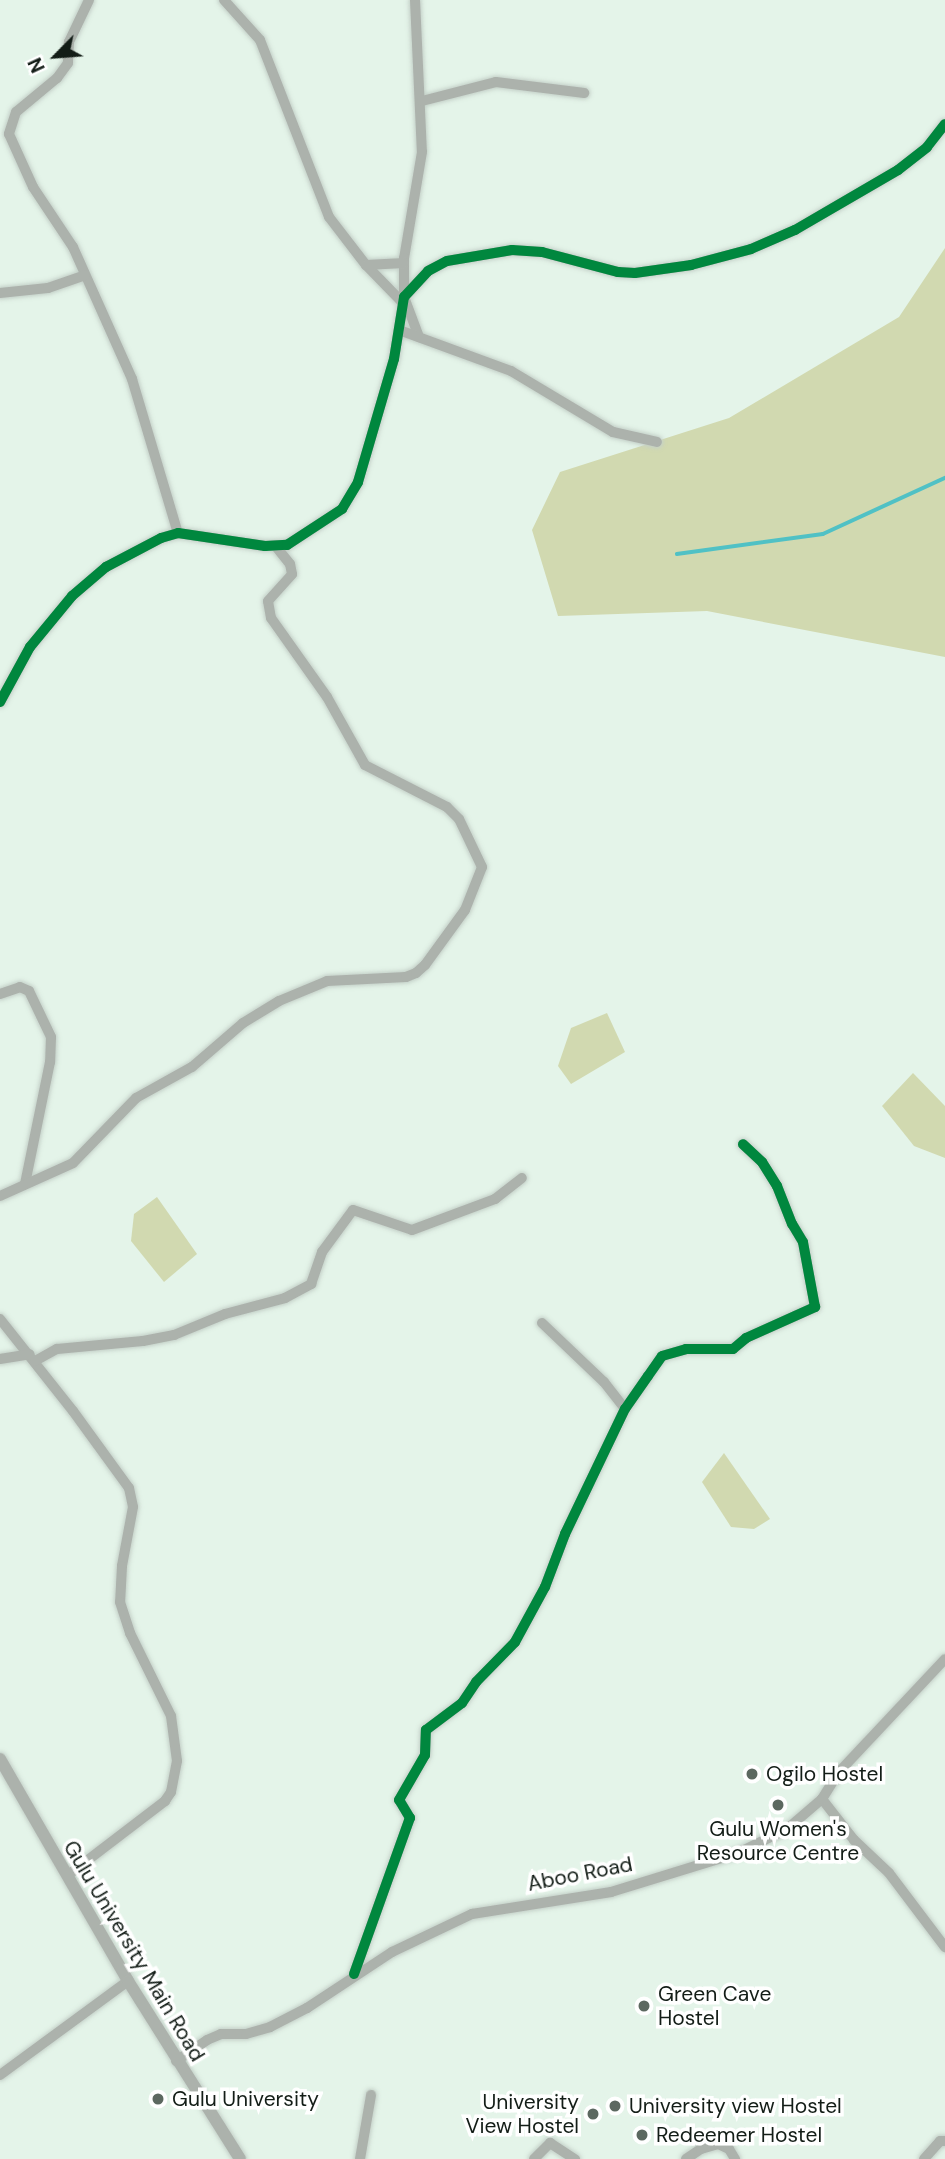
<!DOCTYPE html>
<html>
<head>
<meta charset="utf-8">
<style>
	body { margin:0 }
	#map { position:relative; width:945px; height:2159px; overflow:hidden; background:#e4f4e9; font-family:"DM Sans",sans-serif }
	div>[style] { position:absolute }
	.green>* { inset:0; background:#d1d9b0 }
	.stream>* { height:3.5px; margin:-1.75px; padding:0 1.75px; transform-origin:1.75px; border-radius:1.75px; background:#50c1c5 }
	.roads { filter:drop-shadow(0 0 2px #c4d0c8) drop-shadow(0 0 2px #c4d0c8) }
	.minor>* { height:10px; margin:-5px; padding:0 5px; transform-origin:5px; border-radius:5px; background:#acb2ac }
	.tertiary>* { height:12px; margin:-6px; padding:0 6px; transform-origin:6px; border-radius:6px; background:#acb2ac }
	.cycleway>* { height:10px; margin:-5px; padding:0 5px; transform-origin:5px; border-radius:5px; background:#00873e }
	.dots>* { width:19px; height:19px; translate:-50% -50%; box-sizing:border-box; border:4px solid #fff; border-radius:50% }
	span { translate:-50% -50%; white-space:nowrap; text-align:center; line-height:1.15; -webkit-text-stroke:7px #fff; paint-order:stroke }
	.poi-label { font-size:21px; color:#131d17 }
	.left { translate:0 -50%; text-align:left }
	.right { translate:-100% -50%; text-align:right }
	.street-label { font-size:21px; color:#131d17 }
	.north { position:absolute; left:21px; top:21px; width:70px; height:70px; -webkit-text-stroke:5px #fff; paint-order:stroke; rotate:245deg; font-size:19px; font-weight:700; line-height:28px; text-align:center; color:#131d17 }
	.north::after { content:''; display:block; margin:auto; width:24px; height:32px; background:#131d17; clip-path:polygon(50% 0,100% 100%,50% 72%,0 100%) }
</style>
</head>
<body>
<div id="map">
	<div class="green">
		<div style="clip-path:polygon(945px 248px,945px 657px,707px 611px,558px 616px,532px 530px,560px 472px,729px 418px,899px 317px)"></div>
		<div style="clip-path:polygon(607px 1013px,625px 1052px,571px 1084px,558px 1066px,571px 1028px)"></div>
		<div style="clip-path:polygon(913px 1073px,945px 1106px,945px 1158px,914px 1146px,882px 1106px)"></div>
		<div style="clip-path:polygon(157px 1197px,197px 1254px,164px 1282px,131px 1241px,134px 1214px)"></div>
		<div style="clip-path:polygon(724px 1453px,770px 1519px,754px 1529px,731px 1527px,702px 1482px)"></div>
	</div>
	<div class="stream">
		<div style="left:677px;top:554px;width:147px;rotate:-7.8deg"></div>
		<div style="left:823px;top:534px;width:134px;rotate:-24.7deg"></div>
	</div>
	<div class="roads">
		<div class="minor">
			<div style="left:89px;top:0;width:47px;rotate:115.5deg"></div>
			<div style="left:69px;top:42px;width:21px;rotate:93deg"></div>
			<div style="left:68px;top:63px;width:19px;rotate:126deg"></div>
			<div style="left:57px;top:78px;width:53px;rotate:140.3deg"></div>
			<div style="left:16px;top:112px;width:23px;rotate:108deg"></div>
			<div style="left:9px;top:134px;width:58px;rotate:65.6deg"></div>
			<div style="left:33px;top:187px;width:72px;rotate:56.3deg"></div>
			<div style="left:73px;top:247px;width:145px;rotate:65.9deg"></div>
			<div style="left:132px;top:379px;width:161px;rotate:73.4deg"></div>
			<div style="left:224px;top:0;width:54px;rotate:48deg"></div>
			<div style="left:260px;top:40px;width:190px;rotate:68.7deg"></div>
			<div style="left:329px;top:217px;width:61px;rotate:52.4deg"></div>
			<div style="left:366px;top:265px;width:53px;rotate:45.8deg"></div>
			<div style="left:415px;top:0;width:152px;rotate:87.4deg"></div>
			<div style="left:422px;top:152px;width:108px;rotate:99.6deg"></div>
			<div style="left:404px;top:258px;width:39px;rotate:90deg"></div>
			<div style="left:404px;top:297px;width:43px;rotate:69.4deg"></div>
			<div style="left:422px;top:101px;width:76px;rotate:-14.4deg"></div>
			<div style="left:496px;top:82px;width:89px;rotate:7.1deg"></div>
			<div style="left:366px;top:265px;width:38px;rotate:-3deg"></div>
			<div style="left:0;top:293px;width:48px;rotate:-5.9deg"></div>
			<div style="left:48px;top:288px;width:39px;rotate:-19deg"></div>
			<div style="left:399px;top:330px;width:119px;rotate:20.1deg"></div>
			<div style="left:511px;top:371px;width:119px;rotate:30.9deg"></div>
			<div style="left:613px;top:432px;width:45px;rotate:12.8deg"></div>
			<div style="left:0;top:702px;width:63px;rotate:-61.4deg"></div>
			<div style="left:30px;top:647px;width:66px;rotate:-50.5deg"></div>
			<div style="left:72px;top:596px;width:45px;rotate:-40.5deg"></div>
			<div style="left:106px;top:567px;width:62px;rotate:-27.8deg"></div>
			<div style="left:161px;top:538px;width:18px;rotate:-16deg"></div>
			<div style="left:178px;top:533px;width:88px;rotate:8.5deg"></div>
			<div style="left:265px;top:546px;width:22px;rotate:-3deg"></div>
			<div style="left:287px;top:545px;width:66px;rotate:-33.2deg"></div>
			<div style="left:342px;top:509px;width:31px;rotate:-59deg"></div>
			<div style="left:358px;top:482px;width:128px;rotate:-73.7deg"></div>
			<div style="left:394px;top:359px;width:63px;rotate:-80.8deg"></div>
			<div style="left:404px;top:297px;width:35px;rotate:-47deg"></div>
			<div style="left:428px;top:271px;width:21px;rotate:-28deg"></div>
			<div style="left:447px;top:261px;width:66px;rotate:-9.6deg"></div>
			<div style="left:512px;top:250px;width:30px;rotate:4deg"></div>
			<div style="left:542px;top:252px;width:79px;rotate:14.7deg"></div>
			<div style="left:618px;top:272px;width:17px;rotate:3deg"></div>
			<div style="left:635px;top:273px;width:57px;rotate:-8.1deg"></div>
			<div style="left:691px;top:265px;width:62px;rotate:-14.9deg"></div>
			<div style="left:751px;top:249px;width:48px;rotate:-23.4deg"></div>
			<div style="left:795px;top:230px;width:119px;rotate:-30.2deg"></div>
			<div style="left:898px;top:170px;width:37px;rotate:-38deg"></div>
			<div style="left:927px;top:147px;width:29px;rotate:-52deg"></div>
			<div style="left:0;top:994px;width:21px;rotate:-19deg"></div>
			<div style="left:20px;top:987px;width:10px;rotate:24deg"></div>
			<div style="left:29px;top:991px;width:51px;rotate:64.4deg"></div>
			<div style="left:51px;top:1037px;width:25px;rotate:92deg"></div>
			<div style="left:50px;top:1062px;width:125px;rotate:101.6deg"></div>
			<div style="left:0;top:1196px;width:80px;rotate:-24.3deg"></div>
			<div style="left:73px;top:1163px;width:91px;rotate:-45.9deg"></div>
			<div style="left:136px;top:1098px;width:64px;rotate:-29deg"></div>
			<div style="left:192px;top:1067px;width:67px;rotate:-40.8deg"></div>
			<div style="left:243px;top:1023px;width:42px;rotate:-31.4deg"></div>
			<div style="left:279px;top:1001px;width:52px;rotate:-22.6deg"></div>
			<div style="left:327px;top:981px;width:79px;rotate:-2.9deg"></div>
			<div style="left:406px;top:977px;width:11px;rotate:-22deg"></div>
			<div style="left:416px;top:973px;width:12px;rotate:-42deg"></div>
			<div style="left:425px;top:965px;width:68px;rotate:-54deg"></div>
			<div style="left:465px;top:910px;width:46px;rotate:-68.4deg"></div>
			<div style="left:482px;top:867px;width:53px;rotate:-115.6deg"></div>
			<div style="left:459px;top:819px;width:17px;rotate:-135deg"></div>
			<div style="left:447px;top:807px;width:92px;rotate:-152.9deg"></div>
			<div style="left:365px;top:765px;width:78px;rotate:-119.2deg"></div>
			<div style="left:327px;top:697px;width:97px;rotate:-125.3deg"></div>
			<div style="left:271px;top:618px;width:17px;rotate:-100deg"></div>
			<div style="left:268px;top:601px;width:36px;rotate:-48deg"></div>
			<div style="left:292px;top:574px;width:10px;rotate:-101deg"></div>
			<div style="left:290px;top:564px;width:22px;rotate:-129deg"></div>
			<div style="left:0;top:1319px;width:117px;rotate:51.6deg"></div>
			<div style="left:73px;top:1411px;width:95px;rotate:54deg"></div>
			<div style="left:129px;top:1488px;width:19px;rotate:78deg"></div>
			<div style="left:133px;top:1507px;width:60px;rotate:100.6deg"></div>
			<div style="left:122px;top:1566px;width:36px;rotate:93deg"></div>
			<div style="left:120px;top:1602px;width:33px;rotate:72deg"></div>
			<div style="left:130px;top:1633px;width:93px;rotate:63.7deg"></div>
			<div style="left:171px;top:1716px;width:45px;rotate:82.4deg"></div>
			<div style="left:177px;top:1761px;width:32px;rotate:101deg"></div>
			<div style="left:171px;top:1792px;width:11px;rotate:124deg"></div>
			<div style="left:165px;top:1801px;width:123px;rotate:142.6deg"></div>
			<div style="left:542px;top:1323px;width:86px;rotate:43.6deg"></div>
			<div style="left:604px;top:1382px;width:34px;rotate:52deg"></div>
			<div style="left:0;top:1359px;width:30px;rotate:-9deg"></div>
			<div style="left:35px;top:1361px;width:25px;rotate:-29deg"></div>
			<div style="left:57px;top:1349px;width:86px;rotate:-5.3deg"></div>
			<div style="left:143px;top:1341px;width:32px;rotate:-11deg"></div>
			<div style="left:174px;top:1335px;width:55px;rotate:-22.4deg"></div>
			<div style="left:225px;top:1314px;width:62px;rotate:-14.9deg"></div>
			<div style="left:285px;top:1298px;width:30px;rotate:-28deg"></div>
			<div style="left:311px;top:1284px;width:34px;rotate:-71deg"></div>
			<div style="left:322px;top:1252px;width:52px;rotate:-53.6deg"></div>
			<div style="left:353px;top:1210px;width:62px;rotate:18.7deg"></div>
			<div style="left:412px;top:1230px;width:89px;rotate:-20.5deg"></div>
			<div style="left:495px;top:1199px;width:34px;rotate:-38deg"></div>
			<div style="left:822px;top:1799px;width:52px;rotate:52deg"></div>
			<div style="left:854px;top:1840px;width:48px;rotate:43.3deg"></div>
			<div style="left:889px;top:1873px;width:93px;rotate:52.9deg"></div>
			<div style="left:354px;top:1974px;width:166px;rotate:-70.3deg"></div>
			<div style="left:410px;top:1818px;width:21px;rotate:-121deg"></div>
			<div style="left:399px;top:1800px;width:52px;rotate:-60deg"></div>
			<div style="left:425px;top:1755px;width:25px;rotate:-88deg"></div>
			<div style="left:426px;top:1730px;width:45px;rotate:-36.9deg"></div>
			<div style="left:462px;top:1703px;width:25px;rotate:-56deg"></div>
			<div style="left:476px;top:1682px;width:56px;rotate:-45.7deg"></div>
			<div style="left:515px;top:1642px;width:63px;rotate:-61.4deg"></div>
			<div style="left:545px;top:1587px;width:57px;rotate:-69.3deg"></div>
			<div style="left:565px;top:1534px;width:139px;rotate:-64.4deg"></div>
			<div style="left:625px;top:1409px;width:40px;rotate:-55.1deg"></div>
			<div style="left:648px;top:1376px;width:24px;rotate:-55deg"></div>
			<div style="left:662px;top:1356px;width:25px;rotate:-16deg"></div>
			<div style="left:686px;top:1349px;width:47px"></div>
			<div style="left:733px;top:1349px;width:17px;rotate:-40deg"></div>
			<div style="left:746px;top:1338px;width:76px;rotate:-24.2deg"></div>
			<div style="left:815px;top:1307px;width:66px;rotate:-100.5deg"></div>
			<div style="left:803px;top:1242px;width:21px;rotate:-121deg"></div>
			<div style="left:792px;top:1224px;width:41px;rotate:-111.5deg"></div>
			<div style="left:777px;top:1186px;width:28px;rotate:-122deg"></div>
			<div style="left:762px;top:1162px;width:26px;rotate:-137deg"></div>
			<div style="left:176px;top:2061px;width:37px;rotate:-34deg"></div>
			<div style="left:207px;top:2040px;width:15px;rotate:-23deg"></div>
			<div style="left:221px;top:2034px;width:25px"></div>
			<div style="left:246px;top:2034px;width:25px;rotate:-16deg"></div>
			<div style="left:270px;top:2027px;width:42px;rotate:-27.2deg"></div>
			<div style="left:307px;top:2008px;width:102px;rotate:-33.4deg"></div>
			<div style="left:392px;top:1952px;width:89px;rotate:-25.4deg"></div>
			<div style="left:472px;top:1914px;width:141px;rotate:-9deg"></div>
			<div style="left:611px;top:1892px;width:133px;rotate:-17.1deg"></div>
			<div style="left:738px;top:1853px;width:55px;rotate:-26.1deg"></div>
			<div style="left:787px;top:1829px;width:46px;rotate:-40.6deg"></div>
			<div style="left:822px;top:1799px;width:31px;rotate:-58deg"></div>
			<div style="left:838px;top:1773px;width:156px;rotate:-46.8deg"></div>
			<div style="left:0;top:2075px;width:159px;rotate:-36.3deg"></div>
			<div style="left:360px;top:2159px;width:65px;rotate:-80.2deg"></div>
			<div style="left:534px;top:2159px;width:23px;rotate:-45deg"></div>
			<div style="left:550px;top:2143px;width:30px;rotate:33deg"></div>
			<div style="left:686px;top:2159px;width:18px;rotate:-34deg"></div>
			<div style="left:701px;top:2149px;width:18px;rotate:-16deg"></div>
			<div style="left:718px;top:2144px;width:12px;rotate:24deg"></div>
			<div style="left:729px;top:2149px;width:12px;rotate:59deg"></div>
			<div style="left:924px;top:2159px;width:24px;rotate:-48deg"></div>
			<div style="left:940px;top:2141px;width:5px"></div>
		</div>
		<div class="tertiary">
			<div style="left:0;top:1759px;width:256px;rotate:60deg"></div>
			<div style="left:128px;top:1981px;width:210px;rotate:57.8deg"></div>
		</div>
	</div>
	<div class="cycleway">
		<div style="left:0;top:702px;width:63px;rotate:-61.4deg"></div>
		<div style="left:30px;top:647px;width:66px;rotate:-50.5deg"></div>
		<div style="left:72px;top:596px;width:45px;rotate:-40.5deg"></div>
		<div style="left:106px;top:567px;width:62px;rotate:-27.8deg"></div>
		<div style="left:161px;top:538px;width:18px;rotate:-16deg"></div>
		<div style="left:178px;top:533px;width:88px;rotate:8.5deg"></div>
		<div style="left:265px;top:546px;width:22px;rotate:-3deg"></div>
		<div style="left:287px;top:545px;width:66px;rotate:-33.2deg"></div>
		<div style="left:342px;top:509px;width:31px;rotate:-59deg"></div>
		<div style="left:358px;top:482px;width:128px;rotate:-73.7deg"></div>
		<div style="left:394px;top:359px;width:63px;rotate:-80.8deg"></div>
		<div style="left:404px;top:297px;width:35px;rotate:-47deg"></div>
		<div style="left:428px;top:271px;width:21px;rotate:-28deg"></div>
		<div style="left:447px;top:261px;width:66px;rotate:-9.6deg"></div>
		<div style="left:512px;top:250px;width:30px;rotate:4deg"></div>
		<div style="left:542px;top:252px;width:79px;rotate:14.7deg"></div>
		<div style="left:618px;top:272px;width:17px;rotate:3deg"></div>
		<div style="left:635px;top:273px;width:57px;rotate:-8.1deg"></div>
		<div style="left:691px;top:265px;width:62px;rotate:-14.9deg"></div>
		<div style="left:751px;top:249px;width:48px;rotate:-23.4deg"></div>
		<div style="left:795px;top:230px;width:119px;rotate:-30.2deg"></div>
		<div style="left:898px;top:170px;width:37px;rotate:-38deg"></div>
		<div style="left:927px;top:147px;width:29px;rotate:-52deg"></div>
		<div style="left:354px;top:1974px;width:166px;rotate:-70.3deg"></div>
		<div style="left:410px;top:1818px;width:21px;rotate:-121deg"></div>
		<div style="left:399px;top:1800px;width:52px;rotate:-60deg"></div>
		<div style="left:425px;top:1755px;width:25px;rotate:-88deg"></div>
		<div style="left:426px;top:1730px;width:45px;rotate:-36.9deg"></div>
		<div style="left:462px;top:1703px;width:25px;rotate:-56deg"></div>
		<div style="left:476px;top:1682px;width:56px;rotate:-45.7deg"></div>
		<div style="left:515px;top:1642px;width:63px;rotate:-61.4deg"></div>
		<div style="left:545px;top:1587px;width:57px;rotate:-69.3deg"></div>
		<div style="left:565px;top:1534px;width:139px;rotate:-64.4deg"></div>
		<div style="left:625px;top:1409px;width:40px;rotate:-55.1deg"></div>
		<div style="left:648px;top:1376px;width:24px;rotate:-55deg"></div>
		<div style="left:662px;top:1356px;width:25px;rotate:-16deg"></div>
		<div style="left:686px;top:1349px;width:47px"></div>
		<div style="left:733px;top:1349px;width:17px;rotate:-40deg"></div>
		<div style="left:746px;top:1338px;width:76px;rotate:-24.2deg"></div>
		<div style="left:815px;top:1307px;width:66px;rotate:-100.5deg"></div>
		<div style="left:803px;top:1242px;width:21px;rotate:-121deg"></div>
		<div style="left:792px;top:1224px;width:41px;rotate:-111.5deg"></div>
		<div style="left:777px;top:1186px;width:28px;rotate:-122deg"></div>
		<div style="left:762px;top:1162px;width:26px;rotate:-137deg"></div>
	</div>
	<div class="dots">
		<div style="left:752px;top:1774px;background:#5c6860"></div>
		<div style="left:778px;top:1805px;background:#5c6860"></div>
		<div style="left:644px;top:2006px;background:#5c6860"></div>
		<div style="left:158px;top:2099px;background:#5c6860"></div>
		<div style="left:615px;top:2106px;background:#5c6860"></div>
		<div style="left:593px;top:2114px;background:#5c6860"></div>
		<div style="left:642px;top:2135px;background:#5c6860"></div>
	</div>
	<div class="poi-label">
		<span class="left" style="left:766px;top:1774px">Ogilo Hostel</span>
		<span style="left:778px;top:1841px">Gulu Women's<br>Resource Centre</span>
		<span class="left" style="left:658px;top:2006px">Green Cave<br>Hostel</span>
		<span class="left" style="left:172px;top:2099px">Gulu University</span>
		<span class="right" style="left:579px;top:2114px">University<br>View Hostel</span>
		<span class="left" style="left:629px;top:2106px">University view Hostel</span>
		<span class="left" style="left:656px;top:2135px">Redeemer Hostel</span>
	</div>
	<div class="street-label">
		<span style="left:580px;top:1874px;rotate:-11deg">Aboo Road</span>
		<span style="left:134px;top:1951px;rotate:59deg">Gulu University Main Road</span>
	</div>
	<div class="north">N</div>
</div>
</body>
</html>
